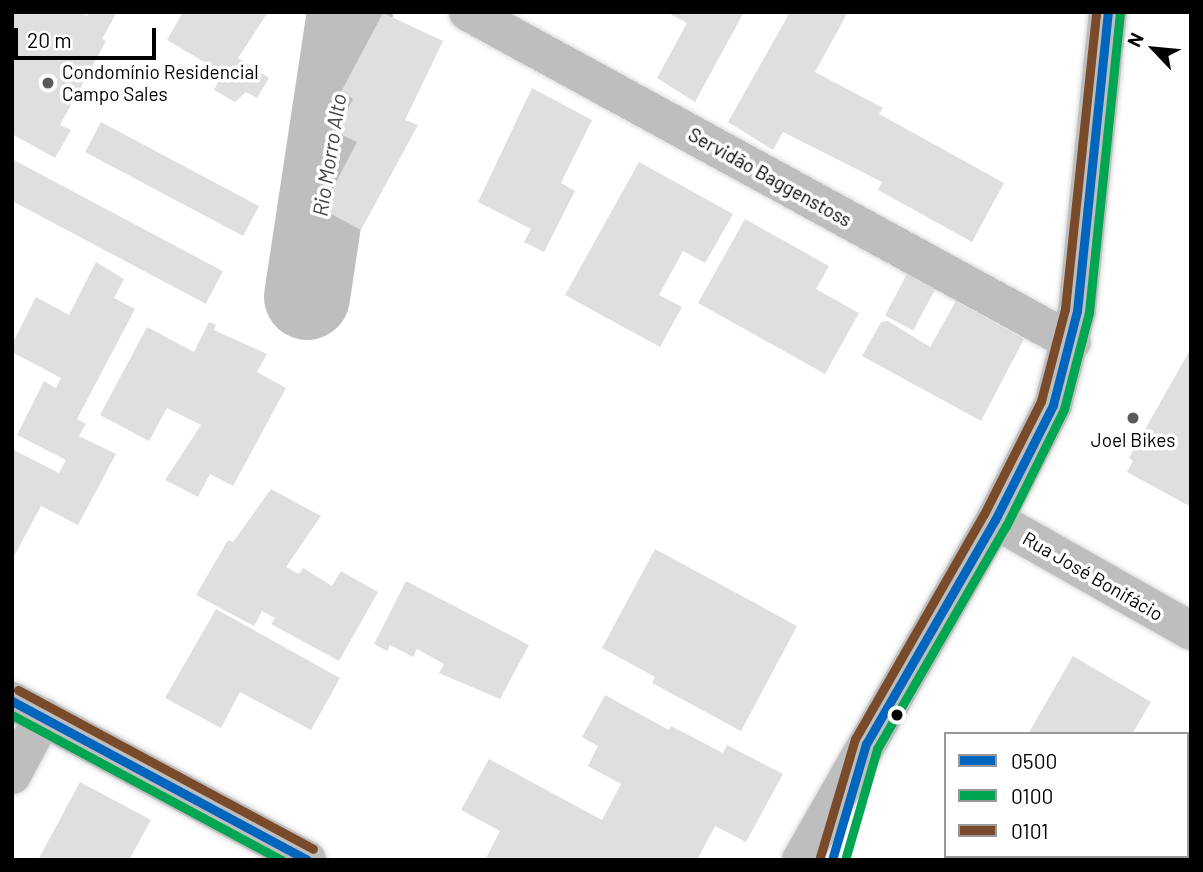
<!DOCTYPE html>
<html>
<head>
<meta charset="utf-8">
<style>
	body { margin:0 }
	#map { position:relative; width:1203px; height:872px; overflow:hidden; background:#fff; font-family:Barlow,sans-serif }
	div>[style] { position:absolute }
	.river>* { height:86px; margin:-43px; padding:0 43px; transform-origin:43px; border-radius:43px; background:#bebebe }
	.building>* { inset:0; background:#dfdfdf; transform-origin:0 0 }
	.roads { filter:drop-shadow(0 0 2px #dbdbdb) drop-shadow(0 0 2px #dbdbdb) }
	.minor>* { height:38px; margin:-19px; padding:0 19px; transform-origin:19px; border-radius:19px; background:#bebebe }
	.major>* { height:38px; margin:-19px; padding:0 19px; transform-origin:19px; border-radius:19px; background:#bebebe }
	.bus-1>* { height:9px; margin:-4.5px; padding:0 4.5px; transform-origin:4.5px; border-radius:4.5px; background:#0065bd }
	.bus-2>* { height:9px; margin:-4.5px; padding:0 4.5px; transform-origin:4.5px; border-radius:4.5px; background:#00a651 }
	.bus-3>* { height:9px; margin:-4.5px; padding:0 4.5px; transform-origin:4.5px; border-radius:4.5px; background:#7a4b2a }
	.dots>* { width:19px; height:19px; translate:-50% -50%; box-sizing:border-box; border:4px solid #fff; border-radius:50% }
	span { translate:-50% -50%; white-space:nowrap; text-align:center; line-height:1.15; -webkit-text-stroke:7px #fff; paint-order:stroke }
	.poi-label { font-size:19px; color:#000 }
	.left { translate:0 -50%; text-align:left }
	.street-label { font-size:19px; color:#000 }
	.water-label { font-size:21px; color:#434343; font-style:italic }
	.frame { position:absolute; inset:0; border:14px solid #000; pointer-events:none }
	.legend { position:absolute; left:944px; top:732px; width:245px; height:126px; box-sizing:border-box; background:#fff; border:2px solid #999; margin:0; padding:9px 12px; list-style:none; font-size:21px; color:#000 }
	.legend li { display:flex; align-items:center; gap:14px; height:35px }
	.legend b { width:35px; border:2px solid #999 }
	.north { position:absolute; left:1119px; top:14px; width:70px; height:70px; -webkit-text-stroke:5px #fff; paint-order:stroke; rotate:296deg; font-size:19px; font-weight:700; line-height:28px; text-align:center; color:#000 }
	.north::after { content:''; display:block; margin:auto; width:24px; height:32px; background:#000; clip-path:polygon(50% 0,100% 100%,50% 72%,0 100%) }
	.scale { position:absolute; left:14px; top:28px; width:142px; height:32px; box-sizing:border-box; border:4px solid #000; border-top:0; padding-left:9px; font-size:21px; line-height:24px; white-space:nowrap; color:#000; -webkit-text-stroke:5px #fff; paint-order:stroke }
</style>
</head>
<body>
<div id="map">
	<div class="river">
		<div style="left:307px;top:297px;width:288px;rotate:-81.4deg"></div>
	</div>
	<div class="building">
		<div style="clip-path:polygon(12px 12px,79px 12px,87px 16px,89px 12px,117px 12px,102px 39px,106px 41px,60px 125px,71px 130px,55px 158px,12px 134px)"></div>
		<div style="clip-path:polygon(183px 12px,268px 12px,238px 58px,269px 78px,257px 98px,246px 92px,235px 102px,214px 90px,223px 73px,167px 40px)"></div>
		<div style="clip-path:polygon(666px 12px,744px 12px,695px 102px,657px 78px,687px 23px)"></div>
		<div style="clip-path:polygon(790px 12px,848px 12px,815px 72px,883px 108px,879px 114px,1004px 183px,972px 242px,878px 190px,882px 182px,783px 132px,773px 150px,728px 122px)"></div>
		<div style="clip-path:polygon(383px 13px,443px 41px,405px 120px,418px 125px,361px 230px,322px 209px,357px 142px,336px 132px,353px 99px,341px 92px)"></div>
		<div style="clip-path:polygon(532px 88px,592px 120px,561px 183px,575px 191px,544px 252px,524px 242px,531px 229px,478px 202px)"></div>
		<div style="left:101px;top:122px;width:179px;height:34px;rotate:28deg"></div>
		<div style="left:12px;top:159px;width:239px;height:37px;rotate:28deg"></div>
		<div style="clip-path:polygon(639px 162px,733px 214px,705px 263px,683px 251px,659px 295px,682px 307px,660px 347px,565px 295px)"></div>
		<div style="clip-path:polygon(745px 219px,829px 266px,816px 289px,859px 313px,825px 374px,698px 303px)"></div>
		<div style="clip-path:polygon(96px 262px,124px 279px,114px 298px,135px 309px,77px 419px,86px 424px,79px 436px,116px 454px,78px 525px,41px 506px,12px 560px,12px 449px,59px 473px,66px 460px,17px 435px,44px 381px,56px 388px,61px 378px,12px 352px,12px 344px,36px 297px,69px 315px)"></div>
		<div style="left:907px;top:274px;width:32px;height:47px;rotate:28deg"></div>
		<div style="clip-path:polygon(956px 301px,1024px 339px,981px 421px,862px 356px,881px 322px,888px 321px,930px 347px)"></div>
		<div style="clip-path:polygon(209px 322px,216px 325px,214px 330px,267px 354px,257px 372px,286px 388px,233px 486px,210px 474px,198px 497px,165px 480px,201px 425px,167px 408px,149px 441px,100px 415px,147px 327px,194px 352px)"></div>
		<div style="clip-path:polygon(1191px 348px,1191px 507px,1127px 472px,1133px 461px,1129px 458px)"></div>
		<div style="clip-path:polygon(271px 489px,321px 516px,286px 567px,299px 574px,303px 568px,332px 586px,341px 571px,378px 592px,339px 661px,271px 624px,275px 618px,262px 611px,254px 626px,196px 595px,228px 540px,233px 542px)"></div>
		<div style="clip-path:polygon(655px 549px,797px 626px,741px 731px,652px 683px,655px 677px,602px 648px)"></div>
		<div style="clip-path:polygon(406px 581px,529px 645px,500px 699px,439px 673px,444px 664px,417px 649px,413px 657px,390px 645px,387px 651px,374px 644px)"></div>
		<div style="clip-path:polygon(216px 609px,340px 678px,311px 730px,240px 692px,221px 728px,165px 698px)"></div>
		<div style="clip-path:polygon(1073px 656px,1151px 702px,1132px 734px,1028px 734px)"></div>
		<div style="clip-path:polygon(605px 695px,669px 730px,671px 726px,723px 753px,727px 745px,783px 774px,746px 842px,715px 826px,697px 860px,485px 860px,500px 831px,461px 810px,489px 759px,602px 820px,621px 784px,588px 766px,598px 746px,582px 737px)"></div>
		<div style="clip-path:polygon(80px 782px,151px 820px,129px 860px,38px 860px)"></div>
		<div style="left:992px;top:856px;width:134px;height:4px"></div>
	</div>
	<div class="roads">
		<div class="minor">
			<div style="left:468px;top:12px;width:688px;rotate:28.65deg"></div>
			<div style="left:995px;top:520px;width:225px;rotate:29.5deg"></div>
			<div style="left:12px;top:775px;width:66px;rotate:-61.9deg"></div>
		</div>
		<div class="major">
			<div style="left:12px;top:701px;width:335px;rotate:28.3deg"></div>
			<div style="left:801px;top:860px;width:391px;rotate:-60.3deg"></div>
			<div style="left:995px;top:520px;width:129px;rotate:-63.2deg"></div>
			<div style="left:1053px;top:405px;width:97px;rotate:-75.7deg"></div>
			<div style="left:1077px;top:311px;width:301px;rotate:-84.1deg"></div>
		</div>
	</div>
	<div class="bus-1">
		<div style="left:12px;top:701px;width:335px;rotate:28.3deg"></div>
		<div style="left:832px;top:860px;width:121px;rotate:-73.7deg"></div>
		<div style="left:866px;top:744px;width:258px;rotate:-60.1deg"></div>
		<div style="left:995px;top:520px;width:129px;rotate:-63.2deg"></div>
		<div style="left:1053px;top:405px;width:97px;rotate:-75.7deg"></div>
		<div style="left:1077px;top:311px;width:301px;rotate:-84.1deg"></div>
	</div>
	<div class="bus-2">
		<div style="left:12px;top:715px;width:306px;rotate:28.3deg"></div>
		<div style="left:845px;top:860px;width:116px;rotate:-73.9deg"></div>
		<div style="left:877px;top:749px;width:258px;rotate:-60deg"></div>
		<div style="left:1006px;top:526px;width:131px;rotate:-63.6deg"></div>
		<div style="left:1064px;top:409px;width:100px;rotate:-75.5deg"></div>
		<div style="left:1089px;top:312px;width:301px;rotate:-84.1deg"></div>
	</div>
	<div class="bus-3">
		<div style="left:18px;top:690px;width:335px;rotate:28.3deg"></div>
		<div style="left:820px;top:857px;width:123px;rotate:-73.5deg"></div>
		<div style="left:855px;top:739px;width:259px;rotate:-60.2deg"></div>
		<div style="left:984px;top:514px;width:127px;rotate:-63.2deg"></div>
		<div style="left:1041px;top:401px;width:95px;rotate:-75.4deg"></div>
		<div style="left:1065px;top:309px;width:299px;rotate:-84deg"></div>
	</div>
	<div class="dots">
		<div style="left:48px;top:83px;background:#595959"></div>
		<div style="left:1133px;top:418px;background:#595959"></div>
		<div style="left:897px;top:715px;background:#000"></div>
	</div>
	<div class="poi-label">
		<span class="left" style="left:62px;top:83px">Condomínio Residencial<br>Campo Sales</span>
		<span style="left:1133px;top:440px">Joel Bikes</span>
	</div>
	<div class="street-label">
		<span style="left:770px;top:177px;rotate:29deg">Servidão Baggenstoss</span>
		<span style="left:1093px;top:576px;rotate:30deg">Rua José Bonifácio</span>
	</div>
	<div class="water-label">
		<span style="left:329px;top:155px;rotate:-81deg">Rio Morro Alto</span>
	</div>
	<div class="frame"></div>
	<ul class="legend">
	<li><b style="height:9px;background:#0065bd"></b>0500</li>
	<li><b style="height:9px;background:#00a651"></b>0100</li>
	<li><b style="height:9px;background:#7a4b2a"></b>0101</li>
	</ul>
	<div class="north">N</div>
	<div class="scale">20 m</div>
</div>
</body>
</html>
